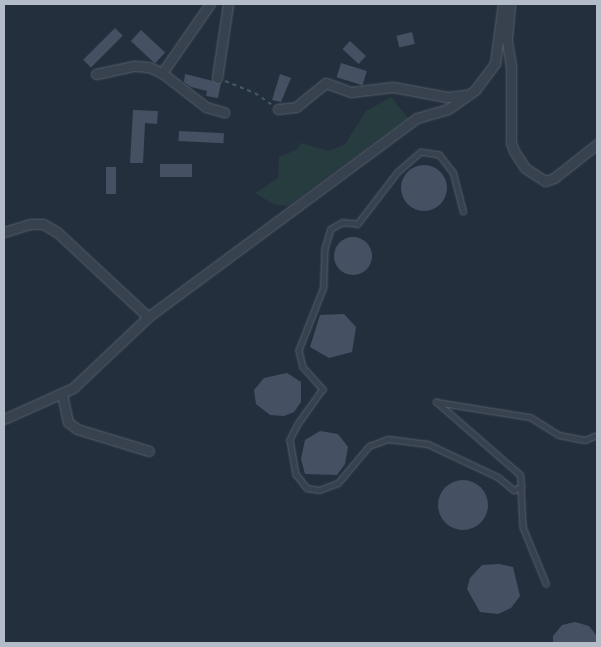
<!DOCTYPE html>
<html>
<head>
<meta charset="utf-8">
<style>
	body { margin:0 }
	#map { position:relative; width:601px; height:647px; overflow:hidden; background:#242f3e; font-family:Mulish,sans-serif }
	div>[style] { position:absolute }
	.green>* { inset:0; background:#263c3f }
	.building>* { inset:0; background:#455162; transform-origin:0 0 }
	.round { border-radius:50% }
	.path>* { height:2px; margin-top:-1px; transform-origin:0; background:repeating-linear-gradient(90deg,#44595c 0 4px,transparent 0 8px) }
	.roads { filter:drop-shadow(0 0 1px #565f6c) drop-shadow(0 0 1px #565f6c) }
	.lane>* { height:4.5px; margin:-2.25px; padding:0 2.25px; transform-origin:2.25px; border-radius:2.25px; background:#38414e }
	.street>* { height:9px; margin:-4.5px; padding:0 4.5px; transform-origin:4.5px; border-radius:4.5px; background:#38414e }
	span { translate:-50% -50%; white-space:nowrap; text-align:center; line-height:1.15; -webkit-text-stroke:5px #1d2633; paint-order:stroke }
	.frame { position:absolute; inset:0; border:5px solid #b4bcc9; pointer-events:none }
</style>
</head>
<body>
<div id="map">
	<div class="green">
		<div style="clip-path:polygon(391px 97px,408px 118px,288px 206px,273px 204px,255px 193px,278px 178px,279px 157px,296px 150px,301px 143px,329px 151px,345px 144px,366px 111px)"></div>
	</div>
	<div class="building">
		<div style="left:115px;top:28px;width:11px;height:45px;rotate:45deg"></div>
		<div style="left:141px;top:30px;width:33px;height:15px;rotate:43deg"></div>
		<div style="left:412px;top:32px;width:12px;height:16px;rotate:76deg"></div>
		<div style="left:350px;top:41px;width:22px;height:11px;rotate:43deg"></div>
		<div style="left:341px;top:63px;width:27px;height:15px;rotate:17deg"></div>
		<div style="clip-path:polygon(185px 74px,221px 83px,218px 98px,206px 96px,207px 91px,191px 87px,184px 82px)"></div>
		<div style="clip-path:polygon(280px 74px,291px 78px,281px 102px,272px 100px)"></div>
		<div style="clip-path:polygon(133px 110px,158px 111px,157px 124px,145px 123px,143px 163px,130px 163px)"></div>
		<div style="left:179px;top:131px;width:45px;height:10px;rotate:3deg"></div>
		<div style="left:160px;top:164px;width:32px;height:13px"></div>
		<div class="round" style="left:401px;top:165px;width:46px;height:46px"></div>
		<div style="left:106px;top:167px;width:10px;height:27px"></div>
		<div class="round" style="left:334px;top:237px;width:38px;height:38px"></div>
		<div style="clip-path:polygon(344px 314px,356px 327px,352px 352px,329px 358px,310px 347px,320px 315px)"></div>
		<div style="clip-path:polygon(287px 373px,301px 382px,301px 402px,294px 412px,284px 416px,270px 415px,256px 404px,254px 390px,264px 378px)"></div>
		<div style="clip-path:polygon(320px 431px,338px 434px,348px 447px,345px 464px,337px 475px,305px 474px,301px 459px,305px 440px)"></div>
		<div class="round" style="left:438px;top:480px;width:50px;height:50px"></div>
		<div style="clip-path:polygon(499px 564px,513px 567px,520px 596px,511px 608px,498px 614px,480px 612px,467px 589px,470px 578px,482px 565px)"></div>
		<div style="clip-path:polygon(575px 622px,589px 626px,597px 636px,597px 643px,553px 643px,553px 636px,562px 625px)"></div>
	</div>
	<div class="path">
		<div style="left:225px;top:81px;width:32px;rotate:22deg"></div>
		<div style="left:255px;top:93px;width:21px;rotate:35deg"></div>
	</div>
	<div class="roads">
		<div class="lane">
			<div style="left:463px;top:212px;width:40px;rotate:-104.4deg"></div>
			<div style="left:453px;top:173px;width:23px;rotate:-128deg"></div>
			<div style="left:439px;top:155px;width:18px;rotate:-171deg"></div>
			<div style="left:421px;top:152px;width:30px;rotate:139deg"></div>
			<div style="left:398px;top:172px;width:66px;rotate:127.6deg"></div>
			<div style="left:358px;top:224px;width:16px;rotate:-176deg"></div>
			<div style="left:342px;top:223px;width:13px;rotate:151deg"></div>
			<div style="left:331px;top:229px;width:21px;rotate:107deg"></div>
			<div style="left:325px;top:249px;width:38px;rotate:92deg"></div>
			<div style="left:324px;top:287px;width:68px;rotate:111.6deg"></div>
			<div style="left:299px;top:350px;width:17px;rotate:77deg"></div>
			<div style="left:303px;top:367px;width:30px;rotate:48deg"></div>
			<div style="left:323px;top:389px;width:43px;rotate:125.5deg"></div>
			<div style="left:298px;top:424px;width:18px;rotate:117deg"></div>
			<div style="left:290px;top:440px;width:35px;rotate:80deg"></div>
			<div style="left:296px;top:474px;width:18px;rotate:52deg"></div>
			<div style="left:307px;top:488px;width:12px;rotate:9deg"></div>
			<div style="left:319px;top:490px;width:20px;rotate:-20deg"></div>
			<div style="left:338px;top:483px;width:48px;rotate:-50deg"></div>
			<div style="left:369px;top:446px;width:20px;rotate:-20deg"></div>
			<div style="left:388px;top:439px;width:40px;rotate:7.1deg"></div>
			<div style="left:428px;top:444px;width:77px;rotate:25.2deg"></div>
			<div style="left:498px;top:477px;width:21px;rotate:39deg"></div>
			<div style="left:514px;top:490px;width:8px;rotate:-23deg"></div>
			<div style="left:521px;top:487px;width:12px;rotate:-95deg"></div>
			<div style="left:520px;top:475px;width:111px;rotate:-139deg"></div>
			<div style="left:436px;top:402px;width:95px;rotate:9.1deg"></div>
			<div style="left:530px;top:417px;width:34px;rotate:32deg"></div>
			<div style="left:559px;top:435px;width:26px;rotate:11deg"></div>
			<div style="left:585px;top:440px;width:13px;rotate:-23deg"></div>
			<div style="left:521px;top:487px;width:40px;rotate:87.1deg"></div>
			<div style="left:523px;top:527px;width:61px;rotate:67.7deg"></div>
		</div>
		<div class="street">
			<div style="left:510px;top:4px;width:37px;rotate:95deg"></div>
			<div style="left:507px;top:41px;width:24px;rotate:81deg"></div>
			<div style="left:511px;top:65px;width:78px;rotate:90deg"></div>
			<div style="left:511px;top:143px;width:9px;rotate:69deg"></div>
			<div style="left:514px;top:151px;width:20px;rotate:57deg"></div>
			<div style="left:525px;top:168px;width:24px;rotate:33deg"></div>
			<div style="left:545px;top:181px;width:9px;rotate:-18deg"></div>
			<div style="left:554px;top:178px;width:55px;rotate:-38.3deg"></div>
			<div style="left:162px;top:73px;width:84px;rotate:-55.2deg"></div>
			<div style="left:96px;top:74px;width:40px;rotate:-12deg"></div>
			<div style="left:135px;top:66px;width:14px;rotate:4deg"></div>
			<div style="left:149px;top:67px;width:14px;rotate:25deg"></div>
			<div style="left:162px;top:73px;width:56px;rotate:37.7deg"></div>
			<div style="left:206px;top:107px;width:19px;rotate:16deg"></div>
			<div style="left:217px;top:78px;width:75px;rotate:-81.5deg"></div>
			<div style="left:278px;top:109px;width:18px;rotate:-6deg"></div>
			<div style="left:296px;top:107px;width:38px;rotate:-39deg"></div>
			<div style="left:326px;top:83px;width:27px;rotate:20deg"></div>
			<div style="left:351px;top:92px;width:42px;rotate:-6.8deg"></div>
			<div style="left:393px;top:87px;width:55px;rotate:10.5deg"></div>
			<div style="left:447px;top:97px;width:19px;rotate:-6deg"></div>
			<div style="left:4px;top:232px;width:28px;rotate:-17deg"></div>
			<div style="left:31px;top:224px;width:12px"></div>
			<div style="left:43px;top:224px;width:16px;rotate:30deg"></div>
			<div style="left:57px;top:232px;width:125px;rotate:43deg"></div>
			<div style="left:62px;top:394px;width:29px;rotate:78deg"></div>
			<div style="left:68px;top:422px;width:11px;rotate:38deg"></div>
			<div style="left:77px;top:429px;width:75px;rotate:17deg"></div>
			<div style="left:4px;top:419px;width:76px;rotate:-24.2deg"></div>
			<div style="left:73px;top:388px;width:103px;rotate:-43.4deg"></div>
			<div style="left:148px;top:317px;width:335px;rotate:-36.5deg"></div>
			<div style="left:417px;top:118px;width:32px;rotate:-16deg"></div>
			<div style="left:448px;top:109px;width:33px;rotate:-35deg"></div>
			<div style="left:475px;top:90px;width:34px;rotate:-53deg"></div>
			<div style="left:495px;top:63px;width:60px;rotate:-82.3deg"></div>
		</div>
	</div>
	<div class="frame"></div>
</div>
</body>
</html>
